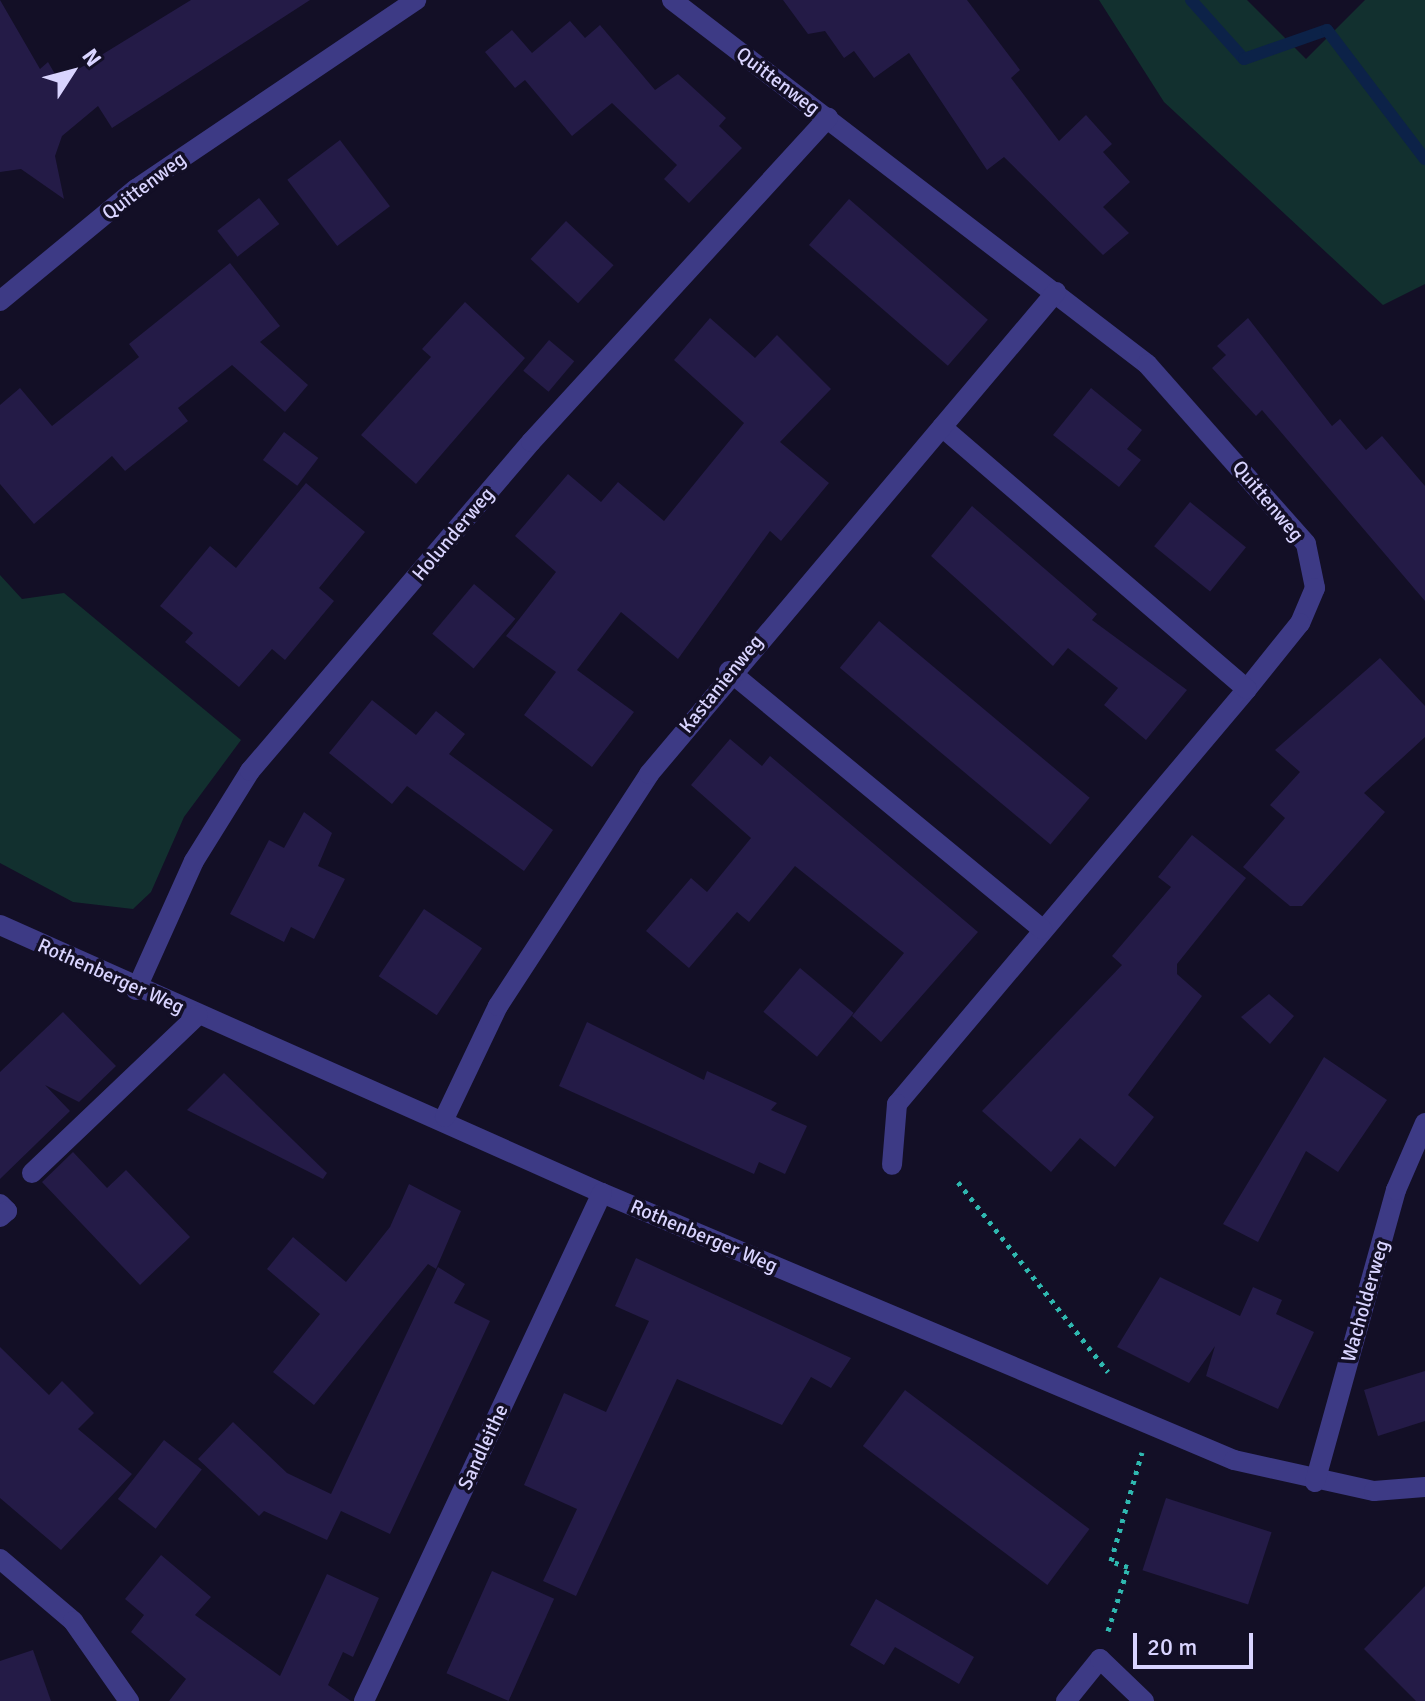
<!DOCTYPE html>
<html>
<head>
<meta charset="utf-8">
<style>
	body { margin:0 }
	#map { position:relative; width:1425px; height:1701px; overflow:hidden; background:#130f26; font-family:Signika,sans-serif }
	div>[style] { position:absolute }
	.green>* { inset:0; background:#12302f }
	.stream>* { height:12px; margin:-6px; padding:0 6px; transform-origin:6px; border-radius:6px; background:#0c2248 }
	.building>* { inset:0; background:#241b47; transform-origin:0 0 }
	.path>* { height:5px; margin-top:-2.5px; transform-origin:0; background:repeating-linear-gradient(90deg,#2fb8b0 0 4px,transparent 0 10px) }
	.minor>* { height:20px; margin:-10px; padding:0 10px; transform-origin:10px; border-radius:10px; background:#3d3a85 }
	span { translate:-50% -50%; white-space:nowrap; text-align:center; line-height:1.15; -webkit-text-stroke:7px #130f26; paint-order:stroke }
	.street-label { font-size:20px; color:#d9d4ff }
	.north { position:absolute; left:32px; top:32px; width:80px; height:80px; -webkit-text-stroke:6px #130f26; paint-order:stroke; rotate:54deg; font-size:22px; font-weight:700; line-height:32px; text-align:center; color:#d9d4ff }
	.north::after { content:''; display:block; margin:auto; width:28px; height:36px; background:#d9d4ff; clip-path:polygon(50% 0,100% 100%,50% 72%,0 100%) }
	.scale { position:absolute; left:1133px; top:1633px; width:120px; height:36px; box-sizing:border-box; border:4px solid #d9d4ff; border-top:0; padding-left:10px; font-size:24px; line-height:28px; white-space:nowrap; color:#d9d4ff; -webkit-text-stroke:6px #130f26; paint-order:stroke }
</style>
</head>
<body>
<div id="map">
	<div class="green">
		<div style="clip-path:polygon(1099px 0,1247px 0,1306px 59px,1365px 0,1425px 0,1425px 284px,1383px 305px,1164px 102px)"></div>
		<div style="clip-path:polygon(0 575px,22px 599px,64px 593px,241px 740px,184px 817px,151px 892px,133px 909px,73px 902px,0 863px)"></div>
	</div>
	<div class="stream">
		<div style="left:1191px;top:0;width:79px;rotate:48.1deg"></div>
		<div style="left:1244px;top:59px;width:88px;rotate:-19.3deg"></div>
		<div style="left:1327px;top:30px;width:162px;rotate:52.8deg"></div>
	</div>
	<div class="building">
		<div style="clip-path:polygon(0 0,40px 69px,48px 62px,59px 81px,191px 0,310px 0,112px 128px,98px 106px,62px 136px,55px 156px,64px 199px,21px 169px,0 172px)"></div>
		<div style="clip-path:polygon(783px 0,967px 0,1020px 70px,1011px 78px,1059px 141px,1086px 115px,1112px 144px,1103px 152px,1130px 182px,1103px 207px,1129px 233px,1103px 255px,1004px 157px,987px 170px,909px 53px,874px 78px,854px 51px,844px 58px,825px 31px,808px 34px)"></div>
		<div style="clip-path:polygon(570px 21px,585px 38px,600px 25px,655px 90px,678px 74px,726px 118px,719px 126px,742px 148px,689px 203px,664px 179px,677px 165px,612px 103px,572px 136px,525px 80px,515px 88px,485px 52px,512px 30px,532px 53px)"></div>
		<div style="left:340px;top:140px;width:83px;height:66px;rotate:53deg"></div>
		<div style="left:259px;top:198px;width:33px;height:53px;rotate:52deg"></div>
		<div style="left:849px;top:199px;width:184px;height:61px;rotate:41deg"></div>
		<div style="left:566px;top:221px;width:65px;height:52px;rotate:43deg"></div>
		<div style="clip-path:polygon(230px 263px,280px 326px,260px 342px,308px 385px,285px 412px,232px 365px,178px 408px,188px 421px,125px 471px,112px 456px,34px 524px,0 484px,0 405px,20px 388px,52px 426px,139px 357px,129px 344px)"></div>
		<div style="clip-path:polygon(465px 302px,525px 358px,416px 484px,361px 435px,431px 357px,422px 349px)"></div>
		<div style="clip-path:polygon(710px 318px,755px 358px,777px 335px,831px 389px,780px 442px,829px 483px,781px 541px,770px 531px,678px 659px,621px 612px,577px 670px,634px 712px,592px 767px,524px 715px,556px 672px,506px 636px,556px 572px,515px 536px,568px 474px,601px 502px,618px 482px,664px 521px,744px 423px,674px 360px)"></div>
		<div style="clip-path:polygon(1248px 318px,1332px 426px,1340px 419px,1366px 450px,1382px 436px,1425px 486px,1425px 601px,1262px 410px,1256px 416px,1212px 368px,1226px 355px,1217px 346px)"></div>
		<div style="left:549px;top:340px;width:33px;height:40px;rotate:40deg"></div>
		<div style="clip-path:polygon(1091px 388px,1142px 430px,1127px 449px,1141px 460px,1119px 487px,1053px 435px)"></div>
		<div style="left:284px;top:432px;width:43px;height:35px;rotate:37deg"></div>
		<div style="clip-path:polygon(306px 483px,365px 532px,319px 588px,334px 601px,285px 660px,272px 649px,239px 687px,185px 642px,193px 633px,160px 606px,210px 546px,236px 568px)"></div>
		<div style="left:1190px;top:502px;width:72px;height:57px;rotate:39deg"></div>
		<div style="clip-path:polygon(972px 506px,1097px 614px,1092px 620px,1187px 690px,1146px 740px,1104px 705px,1118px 688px,1068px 648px,1053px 666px,931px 556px)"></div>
		<div style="left:474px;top:584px;width:54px;height:65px;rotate:40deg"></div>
		<div style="left:879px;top:621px;width:275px;height:61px;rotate:40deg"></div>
		<div style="clip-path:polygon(1380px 658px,1425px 706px,1425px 737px,1364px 793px,1385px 812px,1302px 906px,1290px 906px,1243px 867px,1285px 818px,1270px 805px,1300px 772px,1275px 750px)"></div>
		<div style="clip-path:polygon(372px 700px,416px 735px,436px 711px,465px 734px,449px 754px,553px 830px,524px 871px,407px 786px,392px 804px,329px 753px)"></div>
		<div style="clip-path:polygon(730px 739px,762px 766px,770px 756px,978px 932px,881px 1042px,852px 1016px,904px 953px,795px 866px,749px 922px,737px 912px,689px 968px,646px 931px,691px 878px,707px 892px,751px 838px,691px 785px)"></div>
		<div style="clip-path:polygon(304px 812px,332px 833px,318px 866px,345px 879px,314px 939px,291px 927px,284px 942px,230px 914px,269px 840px,284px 848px)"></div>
		<div style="clip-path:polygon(1192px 835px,1246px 878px,1177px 964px,1177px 974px,1202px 996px,1128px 1095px,1154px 1117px,1115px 1167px,1080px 1138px,1051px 1172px,982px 1111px,1122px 965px,1112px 956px,1171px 887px,1158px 877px)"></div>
		<div style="left:424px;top:909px;width:70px;height:81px;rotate:34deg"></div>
		<div style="left:800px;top:968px;width:70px;height:57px;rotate:40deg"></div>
		<div style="clip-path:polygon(1269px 994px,1294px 1016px,1270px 1044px,1241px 1017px)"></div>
		<div style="clip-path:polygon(63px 1012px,116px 1066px,79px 1102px,45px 1085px,70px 1111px,0 1179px,0 1072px)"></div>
		<div style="clip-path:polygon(587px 1022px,704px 1080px,707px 1071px,777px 1103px,771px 1110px,807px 1126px,785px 1174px,759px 1162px,754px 1174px,559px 1086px)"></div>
		<div style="clip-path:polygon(1324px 1057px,1387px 1100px,1338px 1172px,1306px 1151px,1258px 1242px,1223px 1224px)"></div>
		<div style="clip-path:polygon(224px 1073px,327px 1173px,323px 1179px,187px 1110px)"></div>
		<div style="clip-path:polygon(73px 1152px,107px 1188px,126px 1170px,190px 1237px,140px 1285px,42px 1182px)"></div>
		<div style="clip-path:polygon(409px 1184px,461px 1211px,436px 1269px,428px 1264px,314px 1405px,273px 1372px,320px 1314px,267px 1269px,293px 1237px,346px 1282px,390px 1227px)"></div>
		<div style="clip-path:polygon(636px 1258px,851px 1358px,831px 1388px,811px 1377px,782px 1425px,677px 1379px,576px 1596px,543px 1581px,577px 1509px,524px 1485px,564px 1393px,606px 1412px,649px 1321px,615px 1306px)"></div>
		<div style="clip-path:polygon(438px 1267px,465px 1284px,454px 1303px,490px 1321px,390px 1534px,341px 1511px,327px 1540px,264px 1511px,259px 1516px,198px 1459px,233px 1422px,287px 1473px,331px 1494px)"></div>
		<div style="clip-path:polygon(1160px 1277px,1240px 1316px,1253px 1287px,1282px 1300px,1276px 1314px,1314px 1332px,1278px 1409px,1206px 1376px,1215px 1346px,1189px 1383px,1117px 1347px)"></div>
		<div style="clip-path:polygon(0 1347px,49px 1395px,62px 1381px,94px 1413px,78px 1429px,132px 1474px,61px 1550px,0 1498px)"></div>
		<div style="clip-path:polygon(1425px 1371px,1425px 1421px,1378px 1436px,1364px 1390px)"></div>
		<div style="left:905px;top:1390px;width:231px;height:70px;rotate:37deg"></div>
		<div style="left:164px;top:1440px;width:48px;height:75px;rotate:38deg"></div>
		<div style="left:1166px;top:1498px;width:111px;height:76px;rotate:18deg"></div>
		<div style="clip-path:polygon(161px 1555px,211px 1597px,195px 1615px,280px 1676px,327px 1574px,379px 1598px,353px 1657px,343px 1652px,328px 1685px,351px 1701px,169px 1701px,186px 1679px,131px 1632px,144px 1615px,125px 1599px)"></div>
		<div style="left:492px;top:1571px;width:68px;height:112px;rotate:24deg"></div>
		<div style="clip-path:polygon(1425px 1586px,1425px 1701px,1416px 1701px,1364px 1649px)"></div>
		<div style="clip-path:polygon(876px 1599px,974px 1657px,959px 1684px,895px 1647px,884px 1665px,850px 1645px)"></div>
		<div style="clip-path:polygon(33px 1650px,51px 1701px,0 1701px,0 1661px)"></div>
	</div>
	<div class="path">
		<div style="left:958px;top:1182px;width:242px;rotate:51.7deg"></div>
		<div style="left:1108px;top:1631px;width:67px;rotate:-72.6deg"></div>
		<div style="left:1128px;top:1567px;width:18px;rotate:-161deg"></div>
		<div style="left:1111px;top:1561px;width:113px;rotate:-74.1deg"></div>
	</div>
	<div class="minor">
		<div style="left:672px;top:0;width:598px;rotate:37.46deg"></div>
		<div style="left:1147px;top:364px;width:240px;rotate:48.5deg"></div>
		<div style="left:1306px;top:544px;width:45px;rotate:78.4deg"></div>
		<div style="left:1315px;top:588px;width:38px;rotate:113deg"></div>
		<div style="left:1300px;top:623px;width:85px;rotate:128.8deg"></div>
		<div style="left:1247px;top:689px;width:543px;rotate:130.14deg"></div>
		<div style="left:897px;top:1104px;width:61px;rotate:94.7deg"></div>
		<div style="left:0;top:301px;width:176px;rotate:-39.5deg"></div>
		<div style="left:136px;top:189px;width:338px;rotate:-34deg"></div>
		<div style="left:942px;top:427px;width:402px;rotate:40.7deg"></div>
		<div style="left:729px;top:671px;width:406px;rotate:39.5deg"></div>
		<div style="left:0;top:925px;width:659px;rotate:24deg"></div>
		<div style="left:602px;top:1193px;width:686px;rotate:22.9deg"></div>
		<div style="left:1234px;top:1460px;width:143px;rotate:12.5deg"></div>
		<div style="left:1374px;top:1491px;width:51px;rotate:-4.5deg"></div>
		<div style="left:136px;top:990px;width:141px;rotate:-65.8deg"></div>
		<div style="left:194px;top:861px;width:106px;rotate:-58.1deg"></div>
		<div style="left:250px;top:771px;width:433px;rotate:-49.5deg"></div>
		<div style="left:531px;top:442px;width:440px;rotate:-47.5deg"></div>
		<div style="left:445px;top:1117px;width:123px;rotate:-64.5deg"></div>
		<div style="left:498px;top:1006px;width:277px;rotate:-56.9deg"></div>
		<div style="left:649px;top:774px;width:631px;rotate:-49.82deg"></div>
		<div style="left:32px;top:1173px;width:229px;rotate:-43.6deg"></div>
		<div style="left:0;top:1204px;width:10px;rotate:45deg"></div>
		<div style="left:7px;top:1211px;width:9px;rotate:139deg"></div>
		<div style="left:1315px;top:1482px;width:303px;rotate:-74.5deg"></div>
		<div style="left:1396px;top:1190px;width:73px;rotate:-66.6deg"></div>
		<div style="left:0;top:1559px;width:96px;rotate:40.3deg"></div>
		<div style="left:73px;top:1621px;width:98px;rotate:55deg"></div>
		<div style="left:364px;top:1701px;width:561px;rotate:-64.9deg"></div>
		<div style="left:1066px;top:1701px;width:54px;rotate:-51deg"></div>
		<div style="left:1100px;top:1659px;width:61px;rotate:43.7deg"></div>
	</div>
	<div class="street-label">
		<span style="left:778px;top:81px;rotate:37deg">Quittenweg</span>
		<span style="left:144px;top:186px;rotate:-37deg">Quittenweg</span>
		<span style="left:1268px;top:501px;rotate:50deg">Quittenweg</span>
		<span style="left:453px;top:534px;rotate:-50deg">Holunderweg</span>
		<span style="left:721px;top:684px;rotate:-51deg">Kastanienweg</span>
		<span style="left:111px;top:976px;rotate:24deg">Rothenberger Weg</span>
		<span style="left:704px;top:1236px;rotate:23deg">Rothenberger Weg</span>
		<span style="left:1365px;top:1301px;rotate:-74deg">Wacholderweg</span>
		<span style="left:483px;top:1447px;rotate:-65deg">Sandleithe</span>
	</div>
	<div class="north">N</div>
	<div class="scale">20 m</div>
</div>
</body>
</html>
